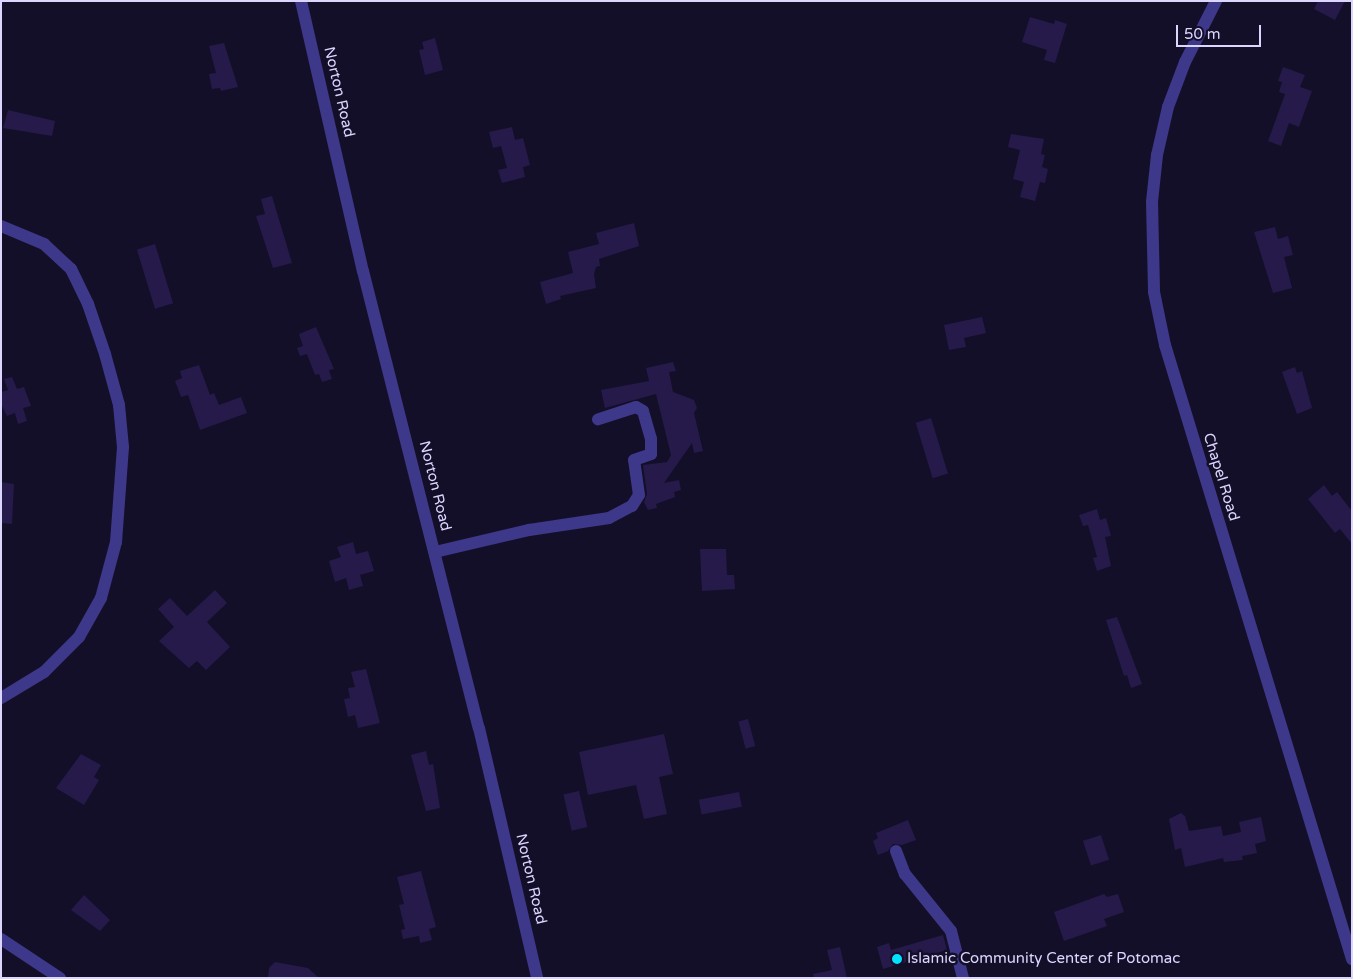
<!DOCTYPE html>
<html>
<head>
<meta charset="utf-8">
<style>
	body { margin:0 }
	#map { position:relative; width:1353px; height:979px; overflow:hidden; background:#140f28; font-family:"Varela Round",sans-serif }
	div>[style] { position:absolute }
	.building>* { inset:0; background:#251a4a; transform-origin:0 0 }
	.minor>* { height:12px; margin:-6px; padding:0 6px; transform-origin:6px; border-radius:6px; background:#3d3889 }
	.dots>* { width:14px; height:14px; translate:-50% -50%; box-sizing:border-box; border:2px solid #140f28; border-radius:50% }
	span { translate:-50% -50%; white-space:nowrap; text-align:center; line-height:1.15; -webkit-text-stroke:5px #140f28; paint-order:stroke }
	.street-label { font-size:15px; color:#dcd6ff }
	.poi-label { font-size:15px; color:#dcd6ff }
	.left { translate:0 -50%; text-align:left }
	.frame { position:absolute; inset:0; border:2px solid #dcd6ff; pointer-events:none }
	.scale { position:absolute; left:1176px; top:25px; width:85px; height:22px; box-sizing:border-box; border:2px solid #dcd6ff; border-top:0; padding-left:6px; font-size:15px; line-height:18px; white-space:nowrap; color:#dcd6ff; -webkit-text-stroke:4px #140f28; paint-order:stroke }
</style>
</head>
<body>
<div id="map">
	<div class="building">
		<div style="clip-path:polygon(1318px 1px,1345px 1px,1335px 20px,1314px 9px)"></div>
		<div style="clip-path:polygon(1030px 17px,1054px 24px,1055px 20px,1067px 24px,1055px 63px,1044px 60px,1047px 50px,1022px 42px)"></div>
		<div style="clip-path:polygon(435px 38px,443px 70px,425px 75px,419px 50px,424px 49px,422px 42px)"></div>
		<div style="clip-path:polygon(224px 43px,238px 87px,221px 91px,220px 88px,212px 89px,209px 74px,216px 73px,209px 46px)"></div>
		<div style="clip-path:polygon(1283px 67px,1305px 75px,1300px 87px,1312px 91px,1299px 127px,1289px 123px,1281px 146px,1268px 141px,1285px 94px,1279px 92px,1282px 82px,1278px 81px)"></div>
		<div style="clip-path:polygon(8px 110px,55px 121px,52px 136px,3px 128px)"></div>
		<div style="clip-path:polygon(512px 127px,515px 140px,523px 138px,530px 165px,523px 167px,525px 177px,502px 183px,498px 170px,507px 168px,501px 146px,493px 148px,489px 132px)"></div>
		<div style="clip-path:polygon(1011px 134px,1044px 139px,1041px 154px,1045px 155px,1042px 167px,1048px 169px,1045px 183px,1040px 182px,1035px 201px,1020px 197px,1024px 182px,1013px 179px,1020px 150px,1008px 147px)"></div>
		<div style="clip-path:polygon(272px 196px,292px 263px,273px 268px,256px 216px,265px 214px,261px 199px)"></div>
		<div style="clip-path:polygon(634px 223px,639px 246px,599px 259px,600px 266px,596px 267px,594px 274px,596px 288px,560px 296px,561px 299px,546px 304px,540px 282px,573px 273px,568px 252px,599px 244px,596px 233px)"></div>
		<div style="clip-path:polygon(1275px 227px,1278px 239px,1288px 236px,1293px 255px,1284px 257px,1292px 288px,1273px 293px,1254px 232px)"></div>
		<div style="left:155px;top:244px;width:62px;height:19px;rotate:73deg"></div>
		<div style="clip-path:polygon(982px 317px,986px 333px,964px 338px,966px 347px,949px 350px,944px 325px)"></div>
		<div style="clip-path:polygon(316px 327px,334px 369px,329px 370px,332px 379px,322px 382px,319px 374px,315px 375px,307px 354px,300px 356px,297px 348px,303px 346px,299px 334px)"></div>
		<div style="clip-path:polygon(673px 362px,676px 371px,669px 372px,673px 392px,694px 400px,697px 408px,694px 413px,703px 451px,694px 453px,692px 443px,664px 483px,679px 480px,681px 490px,674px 492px,675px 497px,656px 504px,657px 508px,648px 510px,644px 502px,647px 494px,643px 465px,667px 462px,671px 455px,656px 394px,605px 408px,601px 390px,649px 381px,646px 368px)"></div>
		<div style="clip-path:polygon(199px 365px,210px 395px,214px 393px,219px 405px,241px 397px,247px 413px,200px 430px,188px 395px,181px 397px,175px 381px,182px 378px,180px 371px)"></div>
		<div style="clip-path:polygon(1295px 367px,1297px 373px,1302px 371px,1312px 408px,1297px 414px,1282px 372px)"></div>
		<div style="clip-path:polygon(12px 377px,17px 389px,24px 387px,31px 406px,23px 408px,27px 421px,18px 424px,15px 413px,7px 416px,1px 404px,1px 392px,8px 390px,4px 379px)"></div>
		<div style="left:931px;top:418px;width:58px;height:16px;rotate:73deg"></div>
		<div style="clip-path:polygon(1px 482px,14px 484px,12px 524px,1px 523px)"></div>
		<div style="clip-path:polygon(1324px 485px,1332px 496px,1337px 492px,1352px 511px,1352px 544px,1340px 529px,1335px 533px,1308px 499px)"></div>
		<div style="clip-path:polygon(1097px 509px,1100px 520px,1106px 518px,1111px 536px,1105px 537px,1111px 566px,1097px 571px,1093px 558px,1097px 557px,1088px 525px,1083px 526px,1079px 515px)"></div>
		<div style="clip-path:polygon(353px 542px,356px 554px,368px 551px,374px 571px,360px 575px,363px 586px,349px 590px,346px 578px,335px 582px,329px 561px,341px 557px,337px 547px)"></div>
		<div style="clip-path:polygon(700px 549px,726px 549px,727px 575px,734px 575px,735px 589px,702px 591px)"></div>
		<div style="clip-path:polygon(215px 590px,227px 603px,207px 622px,230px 647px,206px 670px,197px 661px,189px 668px,159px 641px,174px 627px,158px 609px,170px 598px,187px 616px)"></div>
		<div style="clip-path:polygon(1117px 617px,1142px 684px,1131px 688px,1127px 675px,1124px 676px,1106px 620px)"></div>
		<div style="clip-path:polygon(366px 669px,380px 723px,358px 728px,355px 715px,348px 717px,344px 699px,350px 698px,348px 688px,355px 687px,351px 672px)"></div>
		<div style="left:748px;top:719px;width:28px;height:10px;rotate:75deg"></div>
		<div style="clip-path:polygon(664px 734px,673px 774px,659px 777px,667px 814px,644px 819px,636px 785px,588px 795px,579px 752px)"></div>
		<div style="clip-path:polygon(426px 751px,429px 765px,433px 764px,440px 808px,426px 811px,411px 755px)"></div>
		<div style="clip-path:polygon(81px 754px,101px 765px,94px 777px,99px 780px,84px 805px,56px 788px)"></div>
		<div style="left:579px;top:791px;width:37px;height:16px;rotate:77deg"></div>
		<div style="left:739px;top:792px;width:15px;height:41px;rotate:79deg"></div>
		<div style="clip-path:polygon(1181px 813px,1185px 816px,1189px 831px,1221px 826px,1223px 836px,1241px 832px,1239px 822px,1261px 817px,1266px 841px,1255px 844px,1257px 853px,1242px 856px,1243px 860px,1224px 862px,1223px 858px,1185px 867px,1181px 848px,1175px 850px,1169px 819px)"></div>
		<div style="clip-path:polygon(908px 820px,916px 840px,902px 845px,893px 844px,888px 851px,878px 855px,873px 841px,878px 838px,876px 833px)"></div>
		<div style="left:1101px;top:835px;width:26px;height:19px;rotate:72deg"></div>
		<div style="clip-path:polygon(421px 871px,436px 927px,429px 929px,432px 940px,420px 943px,419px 936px,403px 939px,401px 930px,405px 929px,399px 905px,404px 904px,397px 877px)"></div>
		<div style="clip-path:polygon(1104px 894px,1107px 897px,1118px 894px,1124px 912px,1104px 919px,1107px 926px,1064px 941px,1054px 912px)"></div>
		<div style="clip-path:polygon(84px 895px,110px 920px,100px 931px,71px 910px)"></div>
		<div style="clip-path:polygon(943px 935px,947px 950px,883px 969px,877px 947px,889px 943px,891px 950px)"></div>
		<div style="clip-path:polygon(840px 947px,847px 978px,814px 978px,813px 974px,832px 970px,827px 950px)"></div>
		<div style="clip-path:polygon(275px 962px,308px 968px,319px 978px,268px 978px,269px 968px)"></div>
	</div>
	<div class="minor">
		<div style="left:301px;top:1px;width:277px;rotate:77.1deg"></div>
		<div style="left:363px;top:271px;width:471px;rotate:75.8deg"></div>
		<div style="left:479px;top:728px;width:257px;rotate:76.9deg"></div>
		<div style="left:1216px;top:1px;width:68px;rotate:116.9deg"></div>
		<div style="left:1185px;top:62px;width:48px;rotate:110.7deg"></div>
		<div style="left:1168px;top:107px;width:49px;rotate:102.9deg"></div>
		<div style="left:1157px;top:155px;width:47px;rotate:96.1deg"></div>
		<div style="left:1152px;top:202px;width:90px;rotate:88.7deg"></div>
		<div style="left:1154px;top:292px;width:54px;rotate:78.3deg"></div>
		<div style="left:1165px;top:345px;width:642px;rotate:73.06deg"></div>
		<div style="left:1px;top:226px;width:47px;rotate:22.7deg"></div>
		<div style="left:44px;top:244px;width:37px;rotate:43deg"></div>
		<div style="left:71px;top:269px;width:39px;rotate:64deg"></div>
		<div style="left:88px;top:304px;width:53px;rotate:71.2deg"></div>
		<div style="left:105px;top:354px;width:53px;rotate:74.6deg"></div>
		<div style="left:119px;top:405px;width:42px;rotate:84.6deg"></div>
		<div style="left:123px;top:447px;width:95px;rotate:94.2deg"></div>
		<div style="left:116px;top:542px;width:58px;rotate:105deg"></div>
		<div style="left:101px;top:598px;width:45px;rotate:119.4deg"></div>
		<div style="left:79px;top:637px;width:49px;rotate:135deg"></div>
		<div style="left:44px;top:672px;width:50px;rotate:148.8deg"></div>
		<div style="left:435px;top:552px;width:97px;rotate:-13.2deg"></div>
		<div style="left:529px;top:530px;width:81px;rotate:-8.5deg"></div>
		<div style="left:609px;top:518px;width:26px;rotate:-28deg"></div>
		<div style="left:632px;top:506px;width:13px;rotate:-58deg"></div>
		<div style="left:639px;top:495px;width:35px;rotate:-98deg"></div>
		<div style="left:634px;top:460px;width:18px;rotate:-19deg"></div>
		<div style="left:651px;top:454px;width:15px;rotate:-90deg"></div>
		<div style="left:651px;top:439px;width:29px;rotate:-106deg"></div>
		<div style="left:643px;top:411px;width:8px;rotate:-150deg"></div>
		<div style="left:636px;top:407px;width:40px;rotate:162deg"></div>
		<div style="left:896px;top:851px;width:25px;rotate:69deg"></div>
		<div style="left:905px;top:874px;width:73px;rotate:51.1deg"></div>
		<div style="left:951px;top:931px;width:49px;rotate:75.7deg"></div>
		<div style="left:1px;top:939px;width:71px;rotate:33.5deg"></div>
	</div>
	<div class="dots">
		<div style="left:897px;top:959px;background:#02e1ff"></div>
	</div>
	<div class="street-label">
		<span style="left:339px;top:92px;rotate:77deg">Norton Road</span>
		<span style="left:1221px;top:477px;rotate:73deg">Chapel Road</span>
		<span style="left:435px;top:486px;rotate:76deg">Norton Road</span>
		<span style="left:531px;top:879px;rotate:77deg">Norton Road</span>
	</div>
	<div class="poi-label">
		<span class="left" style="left:907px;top:959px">Islamic Community Center of Potomac</span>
	</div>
	<div class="frame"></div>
	<div class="scale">50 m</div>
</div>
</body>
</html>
